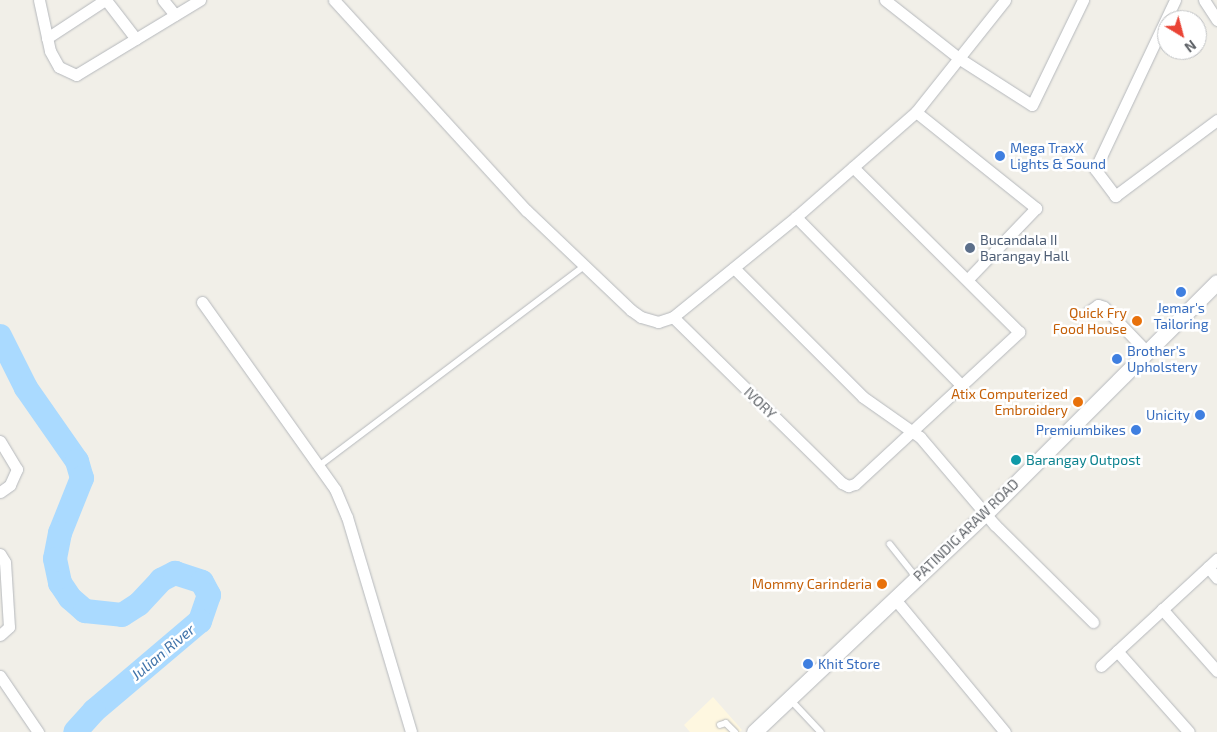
<!DOCTYPE html>
<html>
<head>
<meta charset="utf-8">
<style>
	body { margin:0 }
	#map { position:relative; width:1217px; height:732px; overflow:hidden; background:#f1efe8; font-family:"Exo 2",sans-serif }
	div>[style] { position:absolute }
	.commercial>* { inset:0; background:#fef7e0 }
	.river>* { height:24px; margin:-12px; padding:0 12px; transform-origin:12px; border-radius:12px; background:#aadaff }
	.roads { filter:drop-shadow(0 0 1px #b5b8bc) drop-shadow(0 0 1px #b5b8bc) }
	.lane>* { height:5.5px; margin:-2.75px; padding:0 2.75px; transform-origin:2.75px; border-radius:2.75px; background:#fff }
	.street>* { height:11px; margin:-5.5px; padding:0 5.5px; transform-origin:5.5px; border-radius:5.5px; background:#fff }
	.secondary>* { height:15px; margin:-7.5px; padding:0 7.5px; transform-origin:7.5px; border-radius:7.5px; background:#fff }
	.dots>* { width:14px; height:14px; translate:-50% -50%; box-sizing:border-box; border:2px solid #fff; border-radius:50% }
	span { translate:-50% -50%; white-space:nowrap; text-align:center; line-height:1.15; -webkit-text-stroke:5px #fff; paint-order:stroke }
	.shop-label { font-size:14px; color:#366cbe }
	.left { translate:0 -50%; text-align:left }
	.right { translate:-100% -50%; text-align:right }
	.service-label { font-size:14px; color:#4e5e75 }
	.food-label { font-size:14px; color:#c56008 }
	.street-label { font-size:14px; color:#5f6368 }
	.culture-label { font-size:14px; color:#0d838f }
	.water-label { font-size:15px; color:#4174aa; font-style:italic }
	.north { position:absolute; left:1157px; top:10px; width:50px; height:50px; box-sizing:border-box; background:#fff; border:1px solid #bfc1c3; border-radius:50%; rotate:143deg; font-size:14px; font-weight:700; line-height:20px; text-align:center; color:#5f6368 }
	.north::after { content:''; display:block; margin:auto; width:18px; height:22px; background:#ea4335; clip-path:polygon(50% 0,100% 100%,50% 72%,0 100%) }
</style>
</head>
<body>
<div id="map">
	<div class="commercial">
		<div style="clip-path:polygon(713px 697px,742px 730px,740px 732px,690px 732px,684px 725px)"></div>
	</div>
	<div class="river">
		<div style="left:0;top:336px;width:58px;rotate:63.4deg"></div>
		<div style="left:26px;top:388px;width:89px;rotate:55.1deg"></div>
		<div style="left:77px;top:461px;width:18px;rotate:74deg"></div>
		<div style="left:82px;top:478px;width:59px;rotate:111.8deg"></div>
		<div style="left:60px;top:533px;width:26px;rotate:101deg"></div>
		<div style="left:55px;top:559px;width:25px;rotate:78deg"></div>
		<div style="left:60px;top:583px;width:18px;rotate:56deg"></div>
		<div style="left:70px;top:598px;width:20px;rotate:41deg"></div>
		<div style="left:85px;top:611px;width:37px;rotate:6deg"></div>
		<div style="left:122px;top:615px;width:20px;rotate:-33deg"></div>
		<div style="left:139px;top:604px;width:33px;rotate:-47deg"></div>
		<div style="left:161px;top:580px;width:16px;rotate:-27deg"></div>
		<div style="left:175px;top:573px;width:28px;rotate:18deg"></div>
		<div style="left:202px;top:582px;width:15px;rotate:62deg"></div>
		<div style="left:209px;top:595px;width:28px;rotate:109deg"></div>
		<div style="left:200px;top:621px;width:139px;rotate:139.7deg"></div>
		<div style="left:94px;top:711px;width:28px;rotate:132deg"></div>
	</div>
	<div class="roads">
		<div class="lane">
			<div style="left:319px;top:466px;width:332px;rotate:-37deg"></div>
			<div style="left:890px;top:544px;width:43px;rotate:51.5deg"></div>
			<div style="left:790px;top:699px;width:45px;rotate:46.8deg"></div>
			<div style="left:720px;top:725px;width:6px;rotate:-18deg"></div>
			<div style="left:726px;top:723px;width:13px;rotate:45deg"></div>
		</div>
		<div class="street">
			<div style="left:39px;top:0;width:52px;rotate:77.8deg"></div>
			<div style="left:50px;top:51px;width:18px;rotate:61deg"></div>
			<div style="left:59px;top:67px;width:19px;rotate:25deg"></div>
			<div style="left:76px;top:75px;width:145px;rotate:-31.2deg"></div>
			<div style="left:106px;top:0;width:49px;rotate:52.4deg"></div>
			<div style="left:163px;top:0;width:19px;rotate:51deg"></div>
			<div style="left:334px;top:0;width:285px;rotate:47.6deg"></div>
			<div style="left:526px;top:210px;width:145px;rotate:43.6deg"></div>
			<div style="left:631px;top:310px;width:12px;rotate:35deg"></div>
			<div style="left:641px;top:317px;width:18px;rotate:16deg"></div>
			<div style="left:658px;top:322px;width:16px;rotate:-18deg"></div>
			<div style="left:673px;top:317px;width:159px;rotate:-39.1deg"></div>
			<div style="left:796px;top:217px;width:159px;rotate:-41.2deg"></div>
			<div style="left:916px;top:112px;width:143px;rotate:-51.5deg"></div>
			<div style="left:885px;top:0;width:95px;rotate:38.2deg"></div>
			<div style="left:960px;top:59px;width:85px;rotate:32.6deg"></div>
			<div style="left:1032px;top:105px;width:117px;rotate:-64.1deg"></div>
			<div style="left:1175px;top:0;width:187px;rotate:115.3deg"></div>
			<div style="left:1095px;top:169px;width:34px;rotate:53deg"></div>
			<div style="left:1115px;top:196px;width:127px;rotate:-36.7deg"></div>
			<div style="left:1204px;top:0;width:24px;rotate:57deg"></div>
			<div style="left:47px;top:38px;width:69px;rotate:-33.2deg"></div>
			<div style="left:916px;top:112px;width:154px;rotate:38.7deg"></div>
			<div style="left:1036px;top:208px;width:98px;rotate:133.8deg"></div>
			<div style="left:796px;top:217px;width:234px;rotate:45.5deg"></div>
			<div style="left:734px;top:268px;width:182px;rotate:45deg"></div>
			<div style="left:863px;top:397px;width:70px;rotate:35.1deg"></div>
			<div style="left:920px;top:437px;width:116px;rotate:49.6deg"></div>
			<div style="left:995px;top:525px;width:138px;rotate:44.7deg"></div>
			<div style="left:202px;top:302px;width:229px;rotate:54.6deg"></div>
			<div style="left:335px;top:489px;width:30px;rotate:67deg"></div>
			<div style="left:347px;top:517px;width:224px;rotate:73.4deg"></div>
			<div style="left:1088px;top:312px;width:12px;rotate:-35deg"></div>
			<div style="left:1098px;top:305px;width:6px;rotate:18deg"></div>
			<div style="left:1104px;top:307px;width:64px;rotate:46.3deg"></div>
			<div style="left:673px;top:317px;width:237px;rotate:44.5deg"></div>
			<div style="left:842px;top:483px;width:7px;rotate:27deg"></div>
			<div style="left:848px;top:486px;width:7px;rotate:-16deg"></div>
			<div style="left:855px;top:484px;width:224px;rotate:-42.8deg"></div>
			<div style="left:1019px;top:332px;width:234px;rotate:-135.2deg"></div>
			<div style="left:0;top:441px;width:33px;rotate:59deg"></div>
			<div style="left:17px;top:469px;width:17px;rotate:114deg"></div>
			<div style="left:10px;top:485px;width:12px;rotate:145deg"></div>
			<div style="left:0;top:554px;width:9px;rotate:58deg"></div>
			<div style="left:5px;top:562px;width:65px;rotate:86.5deg"></div>
			<div style="left:9px;top:627px;width:12px;rotate:138deg"></div>
			<div style="left:1208px;top:567px;width:14px;rotate:51deg"></div>
			<div style="left:894px;top:598px;width:174px;rotate:50.4deg"></div>
			<div style="left:1162px;top:609px;width:83px;rotate:48.4deg"></div>
			<div style="left:1117px;top:651px;width:108px;rotate:48.4deg"></div>
			<div style="left:1101px;top:666px;width:158px;rotate:-42.7deg"></div>
			<div style="left:0;top:676px;width:68px;rotate:55.8deg"></div>
		</div>
		<div class="secondary">
			<div style="left:754px;top:732px;width:320px;rotate:-43.4deg"></div>
			<div style="left:987px;top:512px;width:325px;rotate:-45deg"></div>
		</div>
	</div>
	<div class="dots">
		<div style="left:1000px;top:156px;background:#3f7fe0"></div>
		<div style="left:970px;top:248px;background:#5c6f8a"></div>
		<div style="left:1181px;top:292px;background:#3f7fe0"></div>
		<div style="left:1137px;top:321px;background:#e8710a"></div>
		<div style="left:1117px;top:359px;background:#3f7fe0"></div>
		<div style="left:1078px;top:402px;background:#e8710a"></div>
		<div style="left:1200px;top:415px;background:#3f7fe0"></div>
		<div style="left:1136px;top:430px;background:#3f7fe0"></div>
		<div style="left:1016px;top:460px;background:#0f9aa8"></div>
		<div style="left:882px;top:584px;background:#e8710a"></div>
		<div style="left:808px;top:664px;background:#3f7fe0"></div>
	</div>
	<div class="shop-label">
		<span class="left" style="left:1010px;top:156px">Mega TraxX<br>Lights &amp; Sound</span>
		<span style="left:1181px;top:316px">Jemar's<br>Tailoring</span>
		<span class="left" style="left:1127px;top:359px">Brother's<br>Upholstery</span>
		<span class="right" style="left:1190px;top:415px">Unicity</span>
		<span class="right" style="left:1126px;top:430px">Premiumbikes</span>
		<span class="left" style="left:818px;top:664px">Khit Store</span>
	</div>
	<div class="service-label">
		<span class="left" style="left:980px;top:248px">Bucandala II<br>Barangay Hall</span>
	</div>
	<div class="food-label">
		<span class="right" style="left:1127px;top:321px">Quick Fry<br>Food House</span>
		<span class="right" style="left:1068px;top:402px">Atix Computerized<br>Embroidery</span>
		<span class="right" style="left:872px;top:584px">Mommy Carinderia</span>
	</div>
	<div class="street-label">
		<span style="left:760px;top:403px;rotate:44deg">IVORY</span>
		<span style="left:966px;top:530px;rotate:-44deg">PATINDIG ARAW ROAD</span>
	</div>
	<div class="culture-label">
		<span class="left" style="left:1026px;top:460px">Barangay Outpost</span>
	</div>
	<div class="water-label">
		<span style="left:163px;top:652px;rotate:-40deg">Julian River</span>
	</div>
	<div class="north">N</div>
</div>
</body>
</html>
